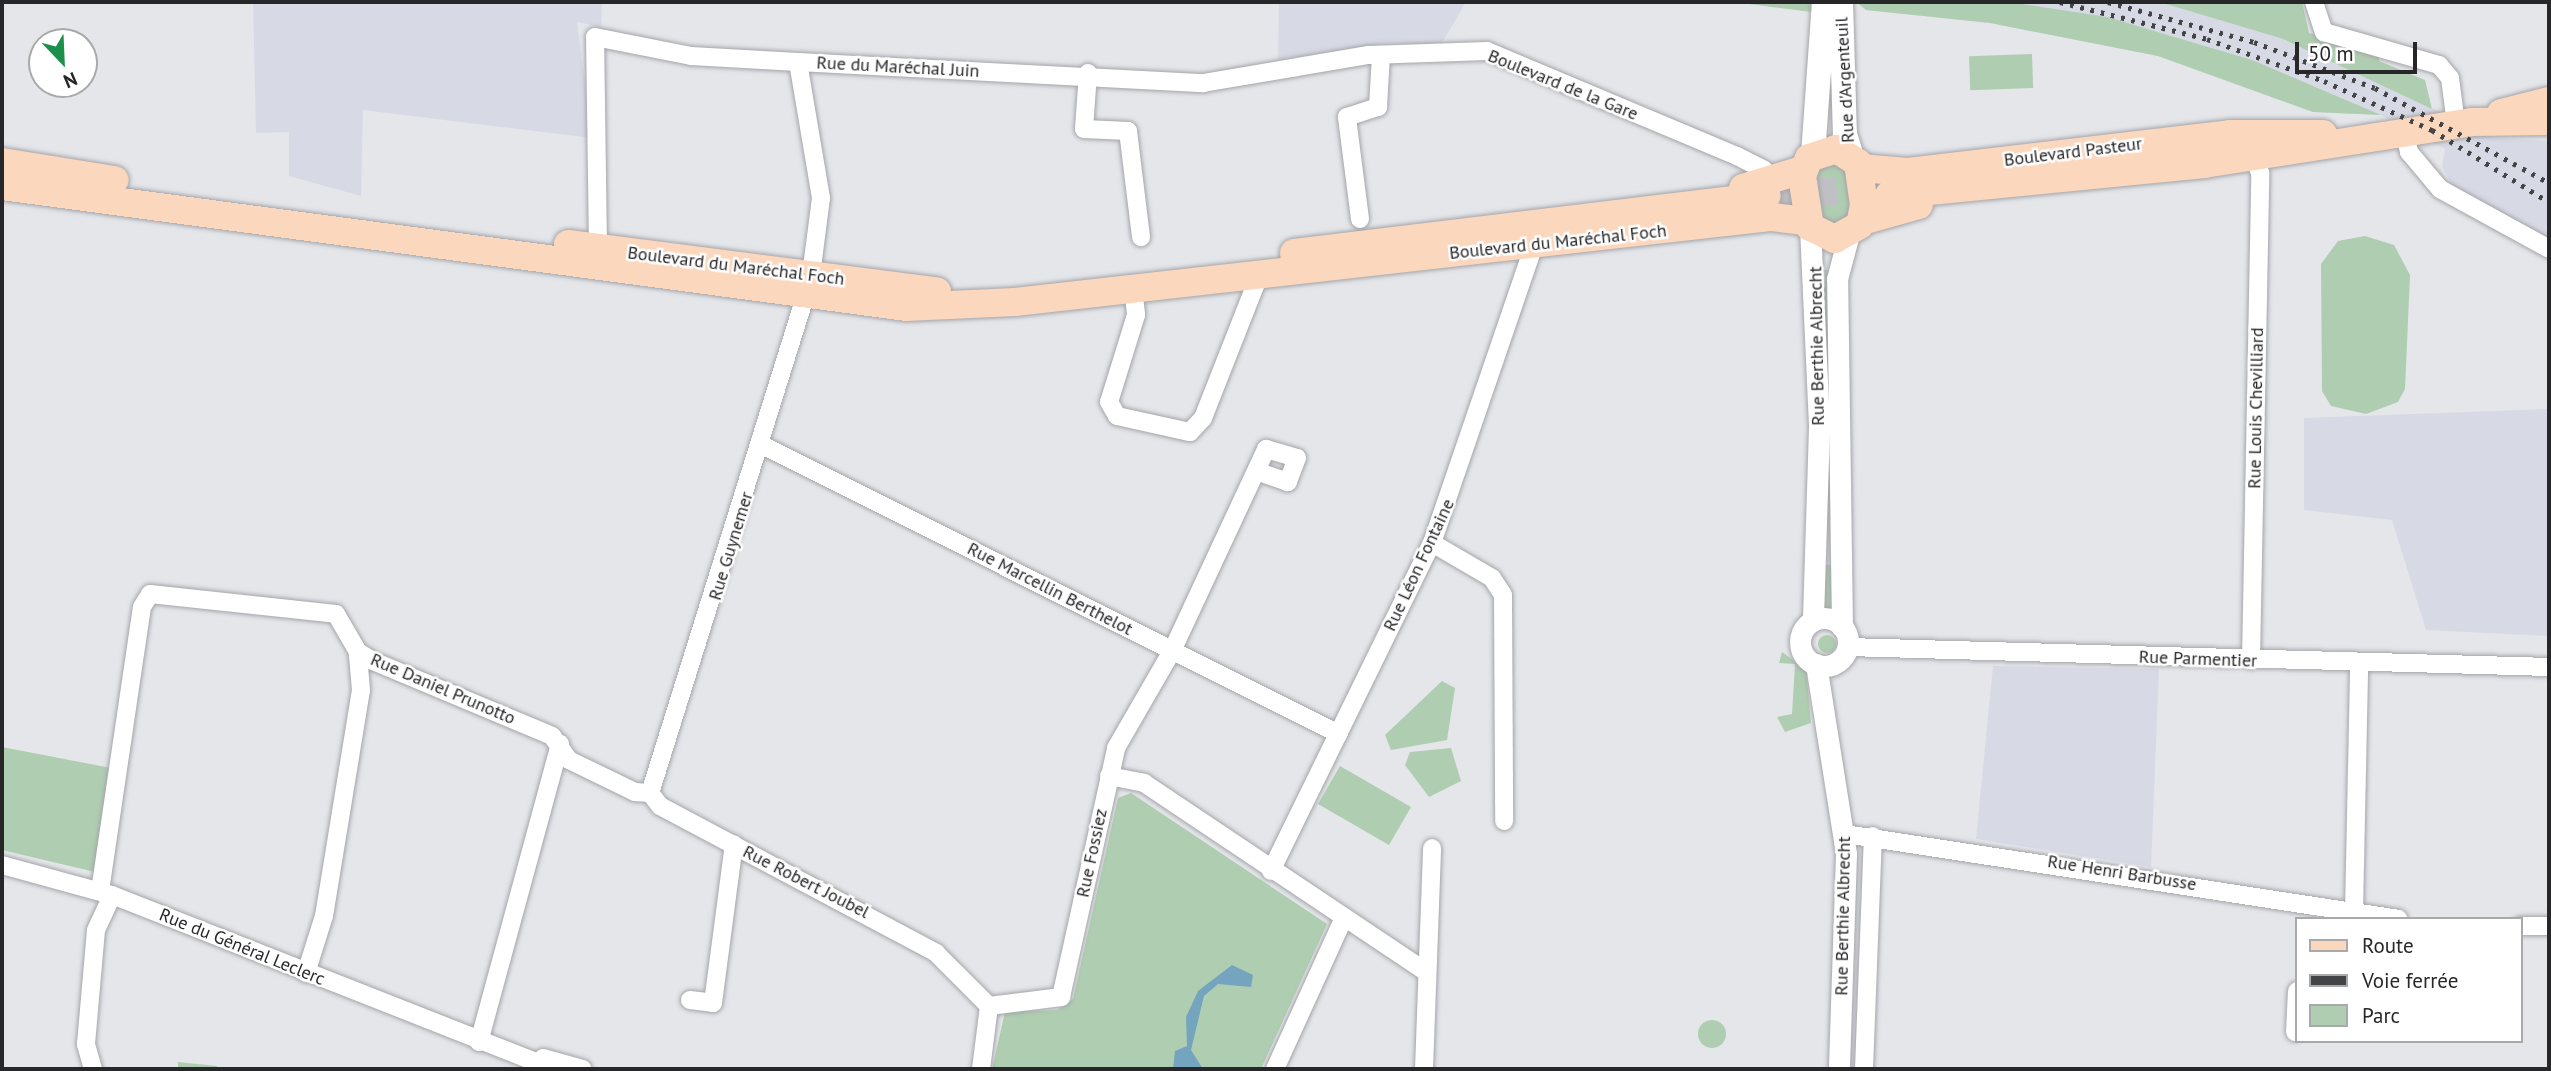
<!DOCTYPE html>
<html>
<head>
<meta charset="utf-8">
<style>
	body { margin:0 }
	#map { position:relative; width:2551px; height:1071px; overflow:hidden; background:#e4e6ea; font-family:"PT Sans",sans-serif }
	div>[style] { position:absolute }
	.built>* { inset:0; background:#d7dae5 }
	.green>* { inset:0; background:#afceb1; transform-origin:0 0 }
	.round { border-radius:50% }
	.water>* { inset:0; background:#74a4be }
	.primary-tunnel>* { height:28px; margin-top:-14px; transform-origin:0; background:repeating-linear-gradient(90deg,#bec0c3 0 28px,transparent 0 42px) }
	.roads { filter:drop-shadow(0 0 2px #a4a5a9) drop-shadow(0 0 2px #a4a5a9) }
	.minor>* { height:18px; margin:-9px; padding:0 9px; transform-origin:9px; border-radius:9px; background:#fff }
	.tertiary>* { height:21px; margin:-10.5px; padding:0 10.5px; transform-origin:10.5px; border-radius:10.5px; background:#fff }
	.tertiary>.ring { margin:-10.5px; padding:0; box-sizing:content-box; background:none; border:21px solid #fff; border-radius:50% }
	.secondary>* { height:24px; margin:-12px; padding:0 12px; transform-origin:12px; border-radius:12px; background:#fff }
	.primary>* { height:28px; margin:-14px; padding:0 14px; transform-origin:14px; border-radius:14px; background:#fbd7be }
	.rail>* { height:5px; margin-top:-2.5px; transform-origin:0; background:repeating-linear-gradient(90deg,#434446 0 3.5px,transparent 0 10.5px) }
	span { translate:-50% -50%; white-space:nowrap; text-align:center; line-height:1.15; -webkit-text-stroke:5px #fff; paint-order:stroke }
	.street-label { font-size:18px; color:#272729 }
	.frame { position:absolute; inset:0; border:4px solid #272729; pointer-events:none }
	.legend { position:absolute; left:2295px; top:917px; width:228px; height:126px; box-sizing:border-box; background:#fff; border:2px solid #a9a9a9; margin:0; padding:9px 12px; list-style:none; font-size:21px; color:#272729 }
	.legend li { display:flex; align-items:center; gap:14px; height:35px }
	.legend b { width:35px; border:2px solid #a9a9a9 }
	.north { position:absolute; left:28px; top:28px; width:70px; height:70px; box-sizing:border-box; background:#fff; border:2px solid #a9a9a9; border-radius:50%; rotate:157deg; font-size:19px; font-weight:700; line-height:28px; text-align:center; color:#272729 }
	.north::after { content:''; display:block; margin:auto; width:24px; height:32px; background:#1c904b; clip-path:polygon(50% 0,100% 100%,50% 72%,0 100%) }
	.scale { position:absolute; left:2295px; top:42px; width:122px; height:32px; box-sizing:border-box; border:4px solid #272729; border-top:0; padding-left:9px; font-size:21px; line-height:24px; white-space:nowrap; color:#272729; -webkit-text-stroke:5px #fff; paint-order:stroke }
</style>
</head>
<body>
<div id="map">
	<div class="built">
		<div style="clip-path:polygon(253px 2px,602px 2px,601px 27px,577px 22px,592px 138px,363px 110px,361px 196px,289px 176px,289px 132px,256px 133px)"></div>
		<div style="clip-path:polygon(1279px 2px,1466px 2px,1441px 45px,1388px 43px,1278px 60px)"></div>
		<div style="clip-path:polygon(1865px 2px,2159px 2px,2283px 39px,2496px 138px,2549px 141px,2549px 239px,2453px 187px,2442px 166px,2445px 149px,2381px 115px,2313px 112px,2158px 56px,1990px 23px,1866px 10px)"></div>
		<div style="clip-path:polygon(2549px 409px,2549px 636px,2426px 630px,2392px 520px,2304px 510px,2304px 418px)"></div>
		<div style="clip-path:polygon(1993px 666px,2159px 669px,2151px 867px,1976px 839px)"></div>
	</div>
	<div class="green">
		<div style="clip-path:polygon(1724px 2px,1811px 2px,1811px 12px,1749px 4px)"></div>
		<div style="clip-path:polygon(1856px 2px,2009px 2px,2107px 17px,2252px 60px,2381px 115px,2313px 112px,2158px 56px,1990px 23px,1866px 10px)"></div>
		<div style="clip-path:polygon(2159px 2px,2302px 2px,2309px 33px,2380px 53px,2379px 61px,2425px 80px,2432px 109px,2283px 39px)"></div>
		<div style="left:2032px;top:54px;width:34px;height:63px;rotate:88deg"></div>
		<div style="clip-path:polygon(1838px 163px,1850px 174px,1851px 215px,1835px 226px,1822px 221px,1816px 177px,1820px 167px)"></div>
		<div style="clip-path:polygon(2365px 236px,2394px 245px,2410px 275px,2405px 389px,2398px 402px,2366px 414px,2331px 406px,2322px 391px,2321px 264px,2338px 241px)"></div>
		<div style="clip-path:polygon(1824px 270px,1830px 270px,1827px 422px,1824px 326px)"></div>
		<div style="clip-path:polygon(1820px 565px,1839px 565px,1836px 618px,1822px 617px)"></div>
		<div class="round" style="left:1818px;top:635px;width:18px;height:18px"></div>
		<div style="clip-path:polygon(1782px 652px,1806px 669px,1811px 723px,1785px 732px,1777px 717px,1792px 714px,1795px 664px,1779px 663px)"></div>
		<div style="clip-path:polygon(1442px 681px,1455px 688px,1447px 740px,1391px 750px,1385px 735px)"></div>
		<div style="clip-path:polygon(2px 747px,111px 768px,95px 872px,2px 850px)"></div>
		<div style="clip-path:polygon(1451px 748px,1461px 781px,1429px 797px,1405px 765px,1410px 752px)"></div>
		<div style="left:1340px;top:766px;width:82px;height:44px;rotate:30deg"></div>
		<div style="clip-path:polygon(1131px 793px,1327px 924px,1261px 1069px,992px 1069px,1005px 1012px,1057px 1010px,1073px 999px,1118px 798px)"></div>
		<div class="round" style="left:1698px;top:1020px;width:28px;height:28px"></div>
		<div style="clip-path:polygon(178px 1062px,217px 1066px,216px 1069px,178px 1069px)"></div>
	</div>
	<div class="water">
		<div style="clip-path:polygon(1232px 965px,1253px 975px,1251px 987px,1218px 984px,1204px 996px,1191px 1050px,1203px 1069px,1173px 1069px,1175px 1051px,1187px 1046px,1186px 1017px,1198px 991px)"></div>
	</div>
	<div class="primary-tunnel">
		<div style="left:1767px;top:196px;width:119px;rotate:-4.3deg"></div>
	</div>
	<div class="roads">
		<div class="minor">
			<div style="left:2314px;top:2px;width:32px;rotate:72deg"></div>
			<div style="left:2324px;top:32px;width:120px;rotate:16deg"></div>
			<div style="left:2439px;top:65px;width:17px;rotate:50deg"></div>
			<div style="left:2450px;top:78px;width:46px;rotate:82.6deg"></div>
			<div style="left:1088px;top:73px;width:56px;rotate:94.1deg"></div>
			<div style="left:1084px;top:129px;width:44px;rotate:2.6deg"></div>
			<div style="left:1128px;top:131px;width:107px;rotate:83deg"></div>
			<div style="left:2404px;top:130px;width:23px;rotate:77deg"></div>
			<div style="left:2409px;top:152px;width:48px;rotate:50deg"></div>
			<div style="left:2440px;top:189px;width:124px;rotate:28.8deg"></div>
			<div style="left:1360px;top:219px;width:103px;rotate:-97.3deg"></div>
			<div style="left:1347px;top:117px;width:33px;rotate:-18deg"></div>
			<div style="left:1378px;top:107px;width:52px;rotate:-86.7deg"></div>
			<div style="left:598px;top:248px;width:211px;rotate:-90.8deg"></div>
			<div style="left:595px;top:37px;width:98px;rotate:11.2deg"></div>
			<div style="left:691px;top:56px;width:107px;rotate:3.2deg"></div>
			<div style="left:811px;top:275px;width:78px;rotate:-82.6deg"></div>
			<div style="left:821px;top:198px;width:138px;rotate:-99.6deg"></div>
			<div style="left:798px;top:62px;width:406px;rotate:3deg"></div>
			<div style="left:1203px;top:83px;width:168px;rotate:-9.6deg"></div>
			<div style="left:1369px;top:55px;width:118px;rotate:-1.9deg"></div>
			<div style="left:1487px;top:51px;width:271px;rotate:22.8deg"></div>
			<div style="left:1737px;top:156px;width:30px;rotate:27deg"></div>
			<div style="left:1764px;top:170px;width:14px;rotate:56deg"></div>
			<div style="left:1133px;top:289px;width:26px;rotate:83deg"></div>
			<div style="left:1136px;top:315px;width:91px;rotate:107.2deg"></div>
			<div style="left:1109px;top:402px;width:16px;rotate:60deg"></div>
			<div style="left:1117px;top:416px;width:75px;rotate:12.4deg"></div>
			<div style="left:1190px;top:432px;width:19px;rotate:-47deg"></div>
			<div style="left:1203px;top:418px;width:153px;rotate:-68.5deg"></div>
			<div style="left:762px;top:445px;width:645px;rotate:26.6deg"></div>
			<div style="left:1432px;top:543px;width:69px;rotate:30.3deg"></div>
			<div style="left:1492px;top:578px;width:20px;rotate:57deg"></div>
			<div style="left:1503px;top:595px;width:226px;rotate:89.7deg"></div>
			<div style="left:1847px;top:647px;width:702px;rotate:1.63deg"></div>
			<div style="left:2251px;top:660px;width:487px;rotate:-88.9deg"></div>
			<div style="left:2260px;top:173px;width:17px;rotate:-111deg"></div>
			<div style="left:1109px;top:776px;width:36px;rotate:11deg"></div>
			<div style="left:1144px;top:783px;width:338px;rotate:33.8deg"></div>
			<div style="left:650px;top:793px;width:520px;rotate:-72.65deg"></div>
			<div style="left:1845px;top:834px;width:560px;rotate:8.72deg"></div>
			<div style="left:2px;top:865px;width:114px;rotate:15.3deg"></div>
			<div style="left:112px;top:895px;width:475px;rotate:21.5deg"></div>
			<div style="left:1271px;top:871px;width:365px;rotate:-63.9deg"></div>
			<div style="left:1432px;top:543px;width:315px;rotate:-71.1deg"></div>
			<div style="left:100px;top:891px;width:287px;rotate:-81.6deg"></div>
			<div style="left:142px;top:607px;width:15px;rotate:-58deg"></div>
			<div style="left:150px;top:594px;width:187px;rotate:6.1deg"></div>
			<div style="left:336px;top:614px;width:44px;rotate:59.9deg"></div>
			<div style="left:358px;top:652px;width:17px;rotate:31deg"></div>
			<div style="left:373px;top:661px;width:194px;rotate:22.7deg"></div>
			<div style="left:552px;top:736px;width:29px;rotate:55deg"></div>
			<div style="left:569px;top:760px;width:73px;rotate:25.9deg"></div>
			<div style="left:635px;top:792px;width:15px;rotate:4deg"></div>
			<div style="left:650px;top:793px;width:16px;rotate:52deg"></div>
			<div style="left:660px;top:806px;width:313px;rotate:28deg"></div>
			<div style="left:936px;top:953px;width:75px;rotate:45deg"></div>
			<div style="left:989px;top:1006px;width:64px;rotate:97.2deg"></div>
			<div style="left:2354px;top:912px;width:248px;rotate:-88.8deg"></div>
			<div style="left:2521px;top:926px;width:28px"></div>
			<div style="left:306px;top:973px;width:60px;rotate:-72.5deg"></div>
			<div style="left:324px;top:916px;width:229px;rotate:-80.7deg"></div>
			<div style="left:361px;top:690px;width:38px;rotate:-95deg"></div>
			<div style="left:690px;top:1000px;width:23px;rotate:7deg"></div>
			<div style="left:713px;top:1003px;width:160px;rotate:-82.5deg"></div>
			<div style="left:989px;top:1006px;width:73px;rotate:-7.1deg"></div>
			<div style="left:1061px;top:997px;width:255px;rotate:-77.5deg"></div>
			<div style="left:1116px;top:748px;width:112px;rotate:-60deg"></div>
			<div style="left:1172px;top:651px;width:223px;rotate:-65deg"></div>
			<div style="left:1266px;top:449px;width:32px;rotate:16deg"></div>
			<div style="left:1297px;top:458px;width:26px;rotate:111deg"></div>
			<div style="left:1288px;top:482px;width:31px;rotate:-161deg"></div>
			<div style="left:2295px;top:1032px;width:41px;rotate:-87.2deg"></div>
			<div style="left:479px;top:1042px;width:309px;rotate:-74.8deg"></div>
			<div style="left:543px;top:1058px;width:41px;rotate:15.4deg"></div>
			<div style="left:93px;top:1069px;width:26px;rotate:-106deg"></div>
			<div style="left:86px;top:1044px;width:114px;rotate:-85deg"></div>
			<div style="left:96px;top:930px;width:38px;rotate:-65deg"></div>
			<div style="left:1275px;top:1069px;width:164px;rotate:-65.5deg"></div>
			<div style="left:1424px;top:1069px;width:221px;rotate:-87.9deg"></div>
			<div style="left:1864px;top:1069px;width:233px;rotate:-87.8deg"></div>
		</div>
		<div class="tertiary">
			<div style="left:1810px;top:227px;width:200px;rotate:87.4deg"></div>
			<div style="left:1819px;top:427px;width:194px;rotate:91.8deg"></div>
			<div class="ring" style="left:1800px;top:618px;width:27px;height:27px"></div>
			<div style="left:1842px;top:627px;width:348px;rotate:-90.8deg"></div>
			<div style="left:1837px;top:279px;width:47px;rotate:-75.1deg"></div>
			<div style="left:1816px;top:664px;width:192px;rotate:81deg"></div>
			<div style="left:1846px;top:854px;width:215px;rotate:91.9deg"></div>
		</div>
		<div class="secondary">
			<div style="left:1841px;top:2px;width:132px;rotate:88.3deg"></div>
			<div style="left:1845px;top:134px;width:24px;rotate:73deg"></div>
			<div style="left:1813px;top:155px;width:153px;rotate:-85.9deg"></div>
		</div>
		<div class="primary">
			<div style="left:2501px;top:113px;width:49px;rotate:-14deg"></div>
			<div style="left:1836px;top:149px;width:26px;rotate:32deg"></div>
			<div style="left:1858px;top:163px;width:42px;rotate:81.9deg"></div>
			<div style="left:1864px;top:205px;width:20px;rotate:101deg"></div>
			<div style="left:1860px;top:225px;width:29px;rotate:151deg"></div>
			<div style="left:1835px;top:239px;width:28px;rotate:-154deg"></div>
			<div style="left:1810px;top:227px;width:52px;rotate:-98.9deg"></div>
			<div style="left:1802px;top:176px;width:19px;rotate:-69deg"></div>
			<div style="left:1809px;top:158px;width:28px;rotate:-18deg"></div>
			<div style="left:2px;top:162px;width:114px;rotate:9.1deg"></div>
			<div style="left:1860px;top:168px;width:48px;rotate:4.8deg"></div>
			<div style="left:1908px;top:172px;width:324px;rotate:-6.7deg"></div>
			<div style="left:2230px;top:134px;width:93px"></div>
			<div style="left:2px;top:186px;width:912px;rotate:7.62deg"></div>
			<div style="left:906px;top:307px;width:109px;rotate:-2.6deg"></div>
			<div style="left:1015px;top:302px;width:762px;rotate:-6.41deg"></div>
			<div style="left:1772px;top:217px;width:35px;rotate:7deg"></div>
			<div style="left:1743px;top:188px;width:62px;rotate:-17deg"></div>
			<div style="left:1889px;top:195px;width:317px;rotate:-5.6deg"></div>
			<div style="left:2204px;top:164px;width:271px;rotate:-8.9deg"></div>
			<div style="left:2472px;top:122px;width:77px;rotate:-0.7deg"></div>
			<div style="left:1862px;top:221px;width:59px;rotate:-15.7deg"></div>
			<div style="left:568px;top:244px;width:372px;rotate:7.3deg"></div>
			<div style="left:1294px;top:253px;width:476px;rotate:-6.9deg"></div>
		</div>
	</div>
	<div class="rail">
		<div style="left:2060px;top:2px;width:152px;rotate:14.1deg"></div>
		<div style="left:2207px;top:39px;width:124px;rotate:19.7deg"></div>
		<div style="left:2324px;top:81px;width:119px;rotate:24.4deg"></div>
		<div style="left:2432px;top:130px;width:137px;rotate:31.6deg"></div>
		<div style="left:2108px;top:2px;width:151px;rotate:15.3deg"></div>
		<div style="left:2254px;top:42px;width:129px;rotate:20.8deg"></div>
		<div style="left:2375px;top:88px;width:198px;rotate:28.6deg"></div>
	</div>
	<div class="street-label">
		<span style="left:898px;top:67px;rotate:3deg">Rue du Maréchal Juin</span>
		<span style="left:1845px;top:80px;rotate:-93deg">Rue d'Argenteuil</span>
		<span style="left:1563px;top:85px;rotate:22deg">Boulevard de la Gare</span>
		<span style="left:2073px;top:152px;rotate:-7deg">Boulevard Pasteur</span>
		<span style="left:1558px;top:242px;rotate:-6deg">Boulevard du Maréchal Foch</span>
		<span style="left:736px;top:266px;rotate:7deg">Boulevard du Maréchal Foch</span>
		<span style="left:1817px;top:346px;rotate:-91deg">Rue Berthie Albrecht</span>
		<span style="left:2256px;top:408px;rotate:-89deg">Rue Louis Chevilliard</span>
		<span style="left:731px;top:546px;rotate:-73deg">Rue Guynemer</span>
		<span style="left:1419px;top:565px;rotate:-65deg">Rue Léon Fontaine</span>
		<span style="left:1050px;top:589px;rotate:27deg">Rue Marcellin Berthelot</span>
		<span style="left:2198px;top:659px;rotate:2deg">Rue Parmentier</span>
		<span style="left:443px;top:689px;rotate:23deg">Rue Daniel Prunotto</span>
		<span style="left:1092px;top:853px;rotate:-78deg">Rue Fossiez</span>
		<span style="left:2122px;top:873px;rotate:9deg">Rue Henri Barbusse</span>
		<span style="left:806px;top:882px;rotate:27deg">Rue Robert Joubel</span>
		<span style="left:1843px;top:916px;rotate:-89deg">Rue Berthie Albrecht</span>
		<span style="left:242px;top:947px;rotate:22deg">Rue du Général Leclerc</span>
	</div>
	<div class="frame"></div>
	<ul class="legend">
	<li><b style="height:9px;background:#fbd7be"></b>Route</li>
	<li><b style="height:9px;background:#434446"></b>Voie ferrée</li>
	<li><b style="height:19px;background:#afceb1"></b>Parc</li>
	</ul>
	<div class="north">N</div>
	<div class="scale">50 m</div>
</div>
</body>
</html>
